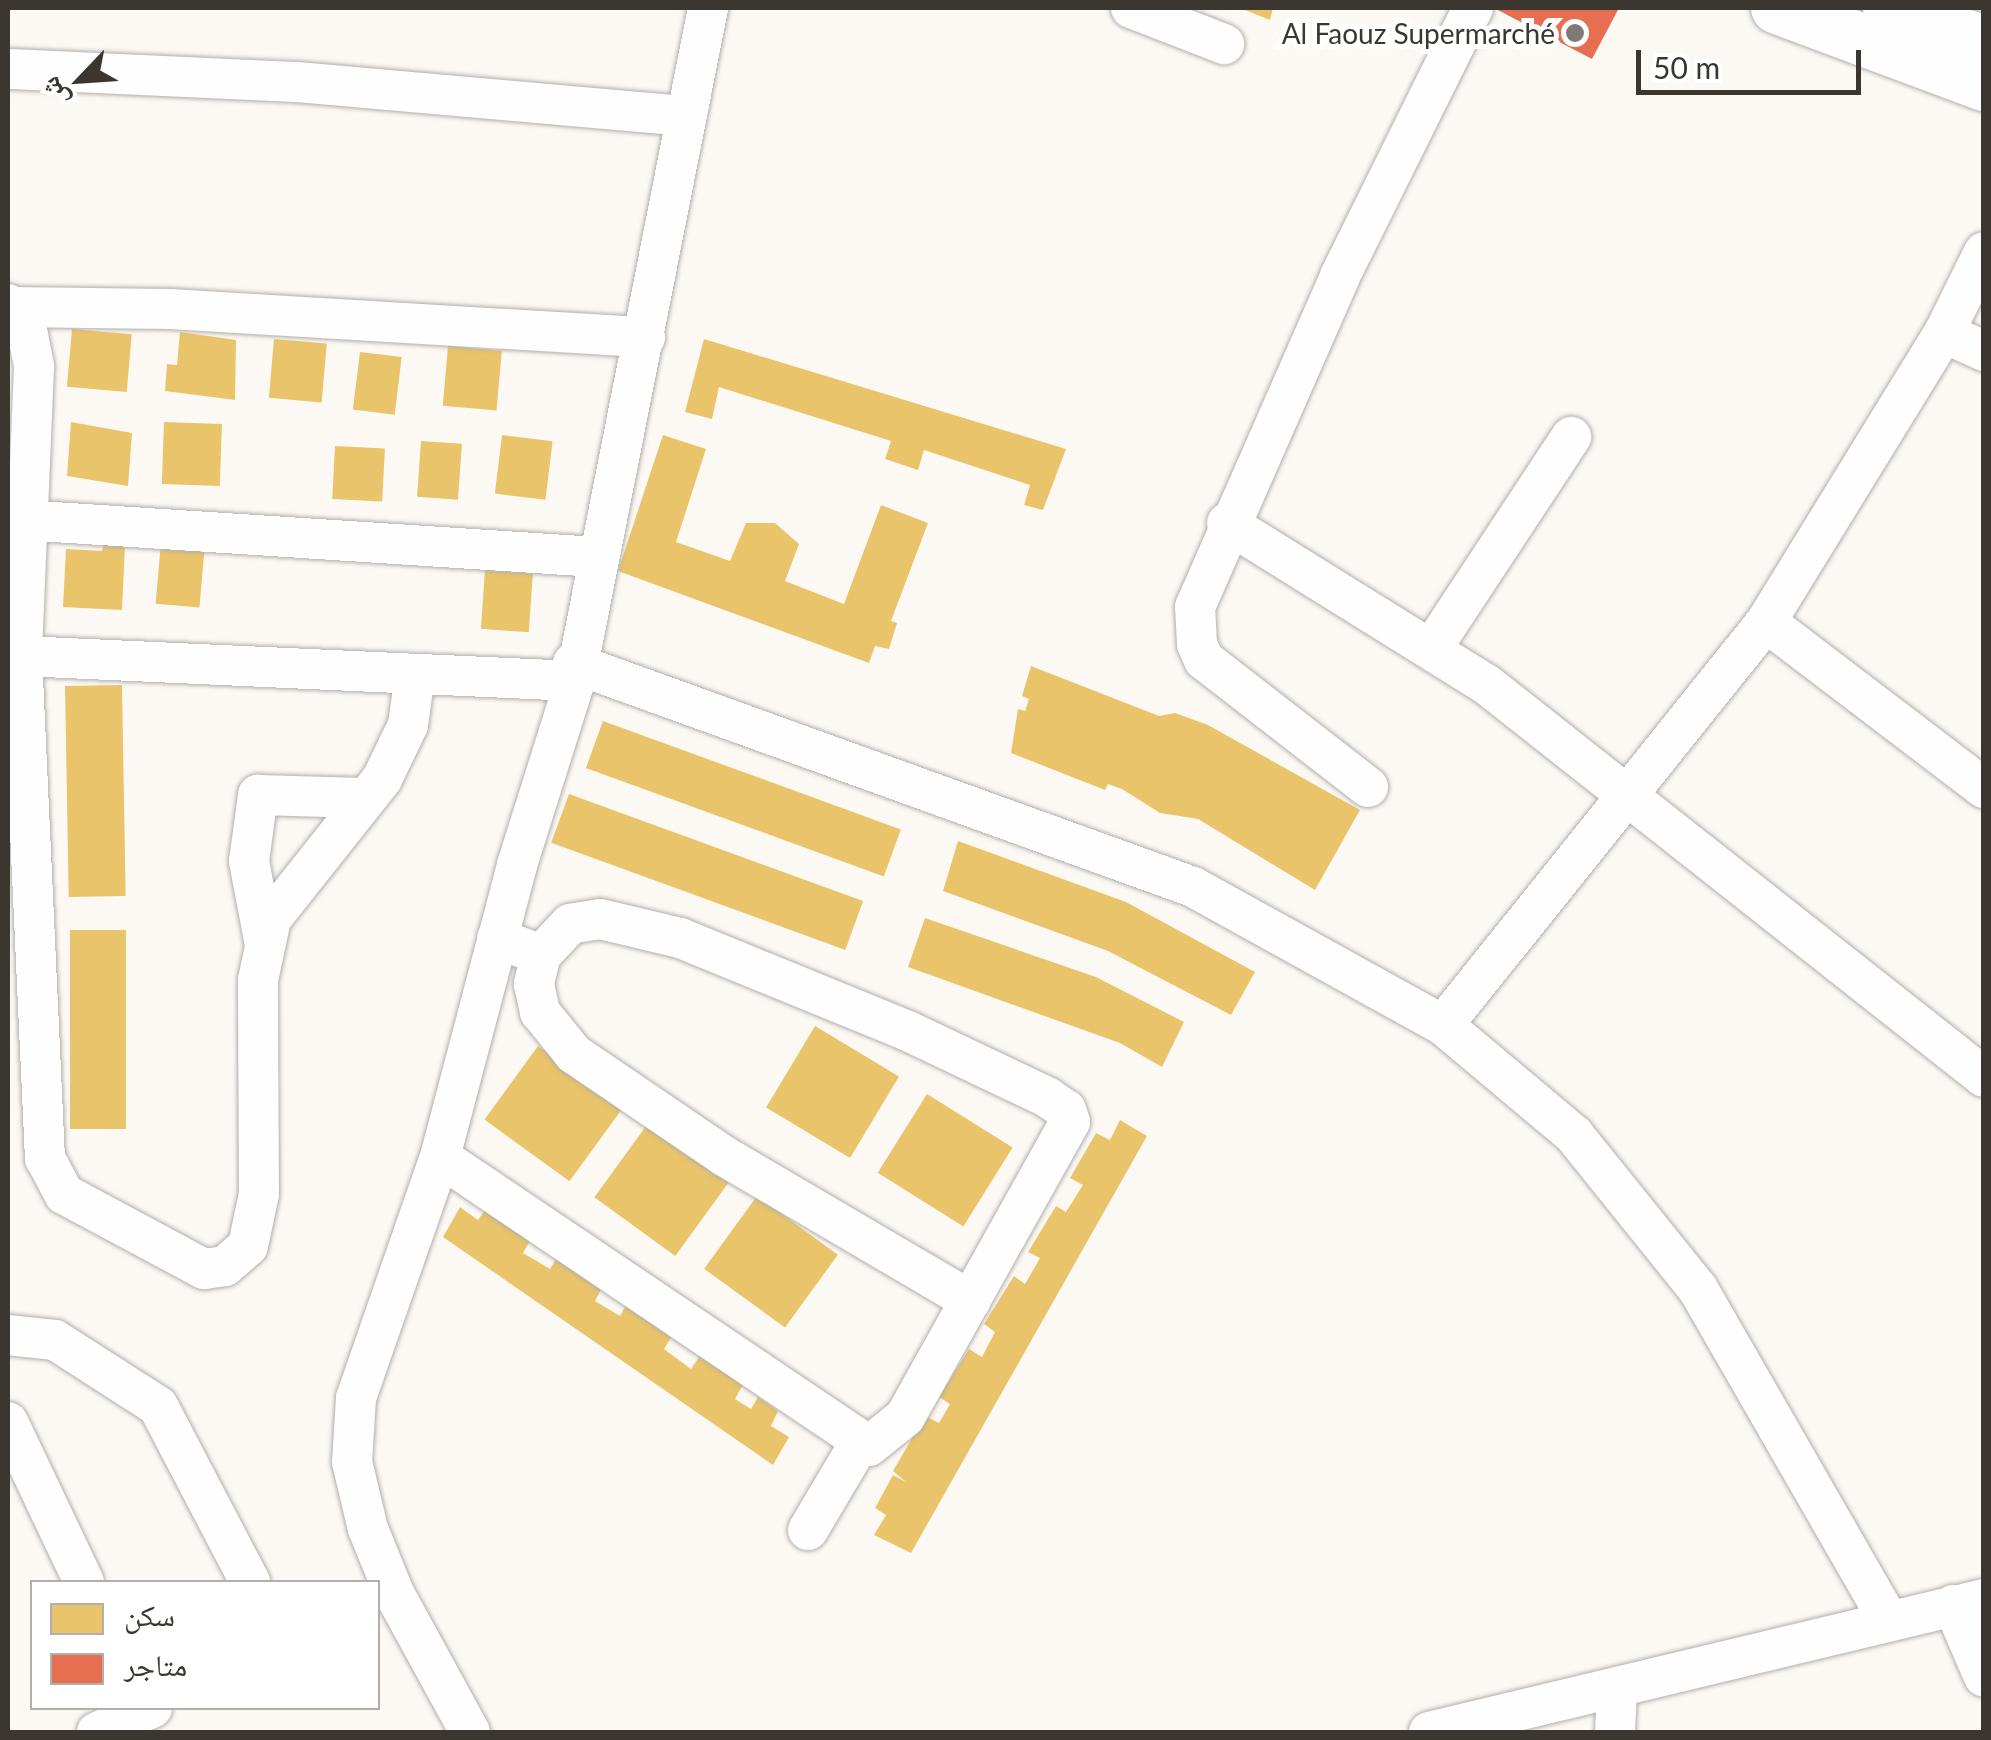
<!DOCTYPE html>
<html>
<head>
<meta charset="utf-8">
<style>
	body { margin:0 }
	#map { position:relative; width:1991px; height:1740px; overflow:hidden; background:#fcf9f5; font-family:Lato,"Noto Naskh Arabic",sans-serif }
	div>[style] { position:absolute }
	.homes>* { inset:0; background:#e9c46a; transform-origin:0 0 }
	.shops>* { inset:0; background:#e76f51 }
	.roads { filter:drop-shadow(0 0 2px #b2aeaa) drop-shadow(0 0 2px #b2aeaa) }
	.minor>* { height:40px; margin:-20px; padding:0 20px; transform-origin:20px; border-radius:20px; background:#fffefe }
	.major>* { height:52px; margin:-26px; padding:0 26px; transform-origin:26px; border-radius:26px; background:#fffefe }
	.dots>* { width:28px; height:28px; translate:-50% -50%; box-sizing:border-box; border:5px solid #fff; border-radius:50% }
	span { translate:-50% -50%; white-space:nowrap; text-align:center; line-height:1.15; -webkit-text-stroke:10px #fff; paint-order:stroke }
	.poi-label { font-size:28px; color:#3b362f }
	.right { translate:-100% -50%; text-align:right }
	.frame { position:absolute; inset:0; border:10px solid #3b362f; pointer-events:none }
	.legend { position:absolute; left:30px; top:1580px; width:350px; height:130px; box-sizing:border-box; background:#fff; border:2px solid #b1afac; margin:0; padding:12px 18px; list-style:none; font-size:30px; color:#3b362f }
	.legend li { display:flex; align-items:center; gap:20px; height:50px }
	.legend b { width:50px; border:2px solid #b1afac }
	.north { position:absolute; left:30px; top:30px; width:100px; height:100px; -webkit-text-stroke:8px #fff; paint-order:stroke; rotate:245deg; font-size:28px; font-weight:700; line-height:40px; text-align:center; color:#3b362f }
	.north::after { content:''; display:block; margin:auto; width:35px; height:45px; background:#3b362f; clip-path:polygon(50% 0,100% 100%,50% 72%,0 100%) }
	.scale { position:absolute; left:1636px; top:50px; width:225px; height:45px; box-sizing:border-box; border:5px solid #3b362f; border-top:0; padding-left:12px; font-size:30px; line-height:35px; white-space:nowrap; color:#3b362f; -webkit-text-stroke:8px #fff; paint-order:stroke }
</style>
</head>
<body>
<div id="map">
	<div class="homes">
		<div style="clip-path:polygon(1240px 8px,1273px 8px,1270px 20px)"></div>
		<div style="left:72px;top:329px;width:60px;height:58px;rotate:5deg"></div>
		<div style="clip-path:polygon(180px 332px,236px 340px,235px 400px,165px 391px,167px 364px,177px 365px)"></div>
		<div style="left:274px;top:339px;width:53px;height:59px;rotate:5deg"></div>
		<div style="clip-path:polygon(704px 339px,1066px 449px,1043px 510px,1024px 505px,1030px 485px,924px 450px,918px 470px,885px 459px,891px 441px,719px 387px,712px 419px,685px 412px)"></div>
		<div style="left:448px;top:346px;width:54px;height:60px;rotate:5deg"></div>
		<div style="left:360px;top:352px;width:42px;height:58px;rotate:7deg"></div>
		<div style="clip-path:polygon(71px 422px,132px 433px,128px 486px,67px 476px)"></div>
		<div style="left:164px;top:422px;width:58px;height:62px;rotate:2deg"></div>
		<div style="left:502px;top:435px;width:51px;height:59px;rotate:7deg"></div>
		<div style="clip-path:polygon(663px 435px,706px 449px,676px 542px,730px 561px,746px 523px,775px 523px,799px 544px,785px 581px,844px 604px,881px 505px,928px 523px,891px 621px,897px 623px,889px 649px,875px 646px,869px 663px,618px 571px)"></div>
		<div style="left:421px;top:441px;width:41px;height:56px;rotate:4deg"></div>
		<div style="left:335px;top:446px;width:50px;height:53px;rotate:3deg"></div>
		<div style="left:161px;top:542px;width:44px;height:62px;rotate:5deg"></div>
		<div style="clip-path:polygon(103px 545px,125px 546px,122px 610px,63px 607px,66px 549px,102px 551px)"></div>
		<div style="left:485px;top:570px;width:48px;height:59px;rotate:4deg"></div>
		<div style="clip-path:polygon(1031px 666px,1159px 716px,1175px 713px,1208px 725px,1360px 810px,1315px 890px,1198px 819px,1160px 813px,1122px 789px,1108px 784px,1105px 790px,1011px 753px,1018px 709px,1025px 711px,1029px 699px,1022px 696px)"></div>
		<div style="left:122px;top:685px;width:211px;height:57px;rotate:89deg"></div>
		<div style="left:603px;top:721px;width:317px;height:50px;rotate:20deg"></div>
		<div style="left:569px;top:794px;width:313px;height:52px;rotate:20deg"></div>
		<div style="clip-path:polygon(958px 841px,1126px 902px,1255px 972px,1231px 1015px,1108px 951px,943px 891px)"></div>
		<div style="clip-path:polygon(925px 918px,1096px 977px,1184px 1022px,1162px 1067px,1120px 1043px,908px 967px)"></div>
		<div style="left:70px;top:930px;width:56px;height:199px"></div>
		<div style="left:815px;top:1026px;width:98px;height:95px;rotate:31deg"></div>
		<div style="left:538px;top:1046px;width:105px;height:91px;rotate:36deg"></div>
		<div style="left:927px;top:1094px;width:101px;height:93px;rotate:32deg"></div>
		<div style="clip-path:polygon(1120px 1120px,1147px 1136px,911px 1553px,874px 1535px,886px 1515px,875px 1508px,893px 1475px,906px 1482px,893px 1471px,925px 1416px,939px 1423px,950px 1404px,939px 1397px,969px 1349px,982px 1357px,995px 1332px,984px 1324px,1014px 1276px,1025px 1284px,1040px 1258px,1028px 1252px,1056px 1206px,1066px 1212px,1083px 1185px,1070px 1178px,1096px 1133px,1110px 1140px)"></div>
		<div style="left:649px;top:1122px;width:100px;height:93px;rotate:36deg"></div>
		<div style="left:757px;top:1196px;width:100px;height:90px;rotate:36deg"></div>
		<div style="clip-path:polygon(460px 1207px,478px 1220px,487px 1207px,531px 1239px,523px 1253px,550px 1269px,558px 1256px,602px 1288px,595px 1301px,620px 1316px,627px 1303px,672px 1336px,664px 1349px,691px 1369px,701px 1354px,744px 1383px,735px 1399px,751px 1409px,758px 1397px,778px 1411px,771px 1426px,789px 1437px,773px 1465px,443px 1237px)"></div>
	</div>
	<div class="shops">
		<div style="clip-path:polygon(1494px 8px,1619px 8px,1592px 59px)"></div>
	</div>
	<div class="roads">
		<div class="minor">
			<div style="left:1131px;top:8px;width:100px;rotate:21.2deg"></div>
			<div style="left:8px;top:69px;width:289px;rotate:2.6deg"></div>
			<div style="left:297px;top:82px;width:388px;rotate:5deg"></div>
			<div style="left:8px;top:304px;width:37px;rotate:57deg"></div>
			<div style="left:28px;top:335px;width:33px;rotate:79deg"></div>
			<div style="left:34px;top:367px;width:289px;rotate:92.4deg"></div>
			<div style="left:22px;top:656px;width:503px;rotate:87.38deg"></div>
			<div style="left:45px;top:1158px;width:41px;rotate:62.2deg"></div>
			<div style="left:64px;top:1194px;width:159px;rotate:28.2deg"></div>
			<div style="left:204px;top:1269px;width:21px;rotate:-8deg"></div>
			<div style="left:225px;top:1266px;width:30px;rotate:-41deg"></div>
			<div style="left:248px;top:1246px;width:53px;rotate:-78.1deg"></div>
			<div style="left:259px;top:1194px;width:214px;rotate:-90.3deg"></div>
			<div style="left:258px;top:980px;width:62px;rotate:-78deg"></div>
			<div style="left:271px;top:919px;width:179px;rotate:-51.6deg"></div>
			<div style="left:382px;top:779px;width:60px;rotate:-64.3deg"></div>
			<div style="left:408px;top:725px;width:51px;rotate:-82.2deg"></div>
			<div style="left:10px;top:307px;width:160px;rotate:0.7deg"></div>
			<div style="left:170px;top:309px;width:476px;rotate:3.4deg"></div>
			<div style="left:1944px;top:333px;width:44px;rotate:24.2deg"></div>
			<div style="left:23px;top:520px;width:575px;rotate:3.69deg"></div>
			<div style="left:1227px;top:523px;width:305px;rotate:31.9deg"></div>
			<div style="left:1486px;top:684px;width:634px;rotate:38.28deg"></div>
			<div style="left:1766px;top:622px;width:274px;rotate:37.3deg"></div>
			<div style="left:1432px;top:648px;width:253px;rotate:-56.6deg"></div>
			<div style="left:22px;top:656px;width:554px;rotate:2.59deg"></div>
			<div style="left:573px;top:663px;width:659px;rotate:19.86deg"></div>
			<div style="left:1193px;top:887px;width:286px;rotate:28.9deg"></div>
			<div style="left:1443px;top:1025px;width:171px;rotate:40deg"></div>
			<div style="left:1574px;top:1135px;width:198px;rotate:51.2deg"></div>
			<div style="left:1698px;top:1289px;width:383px;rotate:60.1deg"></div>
			<div style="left:1368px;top:787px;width:207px;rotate:-142.2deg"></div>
			<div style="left:1204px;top:660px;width:17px;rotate:-114deg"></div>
			<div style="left:1197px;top:644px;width:37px;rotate:-93deg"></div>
			<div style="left:1195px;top:607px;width:361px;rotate:-66.3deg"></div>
			<div style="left:1340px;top:276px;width:299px;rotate:-63.6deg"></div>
			<div style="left:265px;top:945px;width:86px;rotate:-100.8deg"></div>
			<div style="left:249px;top:861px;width:67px;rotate:-82.2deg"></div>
			<div style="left:258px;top:795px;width:106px;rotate:1.6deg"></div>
			<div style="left:541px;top:955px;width:30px;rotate:104deg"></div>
			<div style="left:534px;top:984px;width:29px;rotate:78deg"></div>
			<div style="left:540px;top:1012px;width:54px;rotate:51deg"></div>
			<div style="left:574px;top:1054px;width:181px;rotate:34.2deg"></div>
			<div style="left:724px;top:1156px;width:286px;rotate:30.4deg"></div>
			<div style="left:1443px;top:1025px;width:516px;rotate:-51.29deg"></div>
			<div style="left:1766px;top:622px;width:339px;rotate:-58.4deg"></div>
			<div style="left:1944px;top:333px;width:90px;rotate:-63.7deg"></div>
			<div style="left:440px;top:1157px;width:517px;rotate:33.97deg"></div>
			<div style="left:869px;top:1446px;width:46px;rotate:-38.9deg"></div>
			<div style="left:905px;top:1417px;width:338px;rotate:-60.8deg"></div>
			<div style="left:1070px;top:1122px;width:13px;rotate:-108deg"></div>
			<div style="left:1066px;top:1110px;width:23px;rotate:-146deg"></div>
			<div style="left:1047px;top:1097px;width:154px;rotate:-154.6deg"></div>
			<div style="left:908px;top:1031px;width:246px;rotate:-157.8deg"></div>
			<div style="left:680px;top:938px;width:82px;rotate:-166.6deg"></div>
			<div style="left:600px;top:919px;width:30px;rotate:171deg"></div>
			<div style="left:570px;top:924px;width:42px;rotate:133.1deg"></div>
			<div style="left:541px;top:955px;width:47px;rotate:-158.9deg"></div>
			<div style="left:8px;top:1335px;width:47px;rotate:6.1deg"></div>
			<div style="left:55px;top:1340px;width:122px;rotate:32.7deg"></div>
			<div style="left:158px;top:1406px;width:199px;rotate:62.4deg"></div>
			<div style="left:8px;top:1422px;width:177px;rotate:64.6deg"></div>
			<div style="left:808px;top:1530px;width:100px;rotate:-59.3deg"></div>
			<div style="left:1953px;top:1605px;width:78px;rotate:66.7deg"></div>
			<div style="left:97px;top:1732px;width:60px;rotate:-23.6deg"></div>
			<div style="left:470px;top:1732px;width:158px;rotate:-118.7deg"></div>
			<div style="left:394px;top:1593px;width:69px;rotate:-112.1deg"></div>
			<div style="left:368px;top:1529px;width:69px;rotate:-103.4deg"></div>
			<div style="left:352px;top:1462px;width:64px;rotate:-86.4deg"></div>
			<div style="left:356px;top:1398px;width:255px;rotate:-70.8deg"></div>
			<div style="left:440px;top:1157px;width:302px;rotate:-75.2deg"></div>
			<div style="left:517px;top:865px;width:193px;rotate:-72.5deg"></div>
			<div style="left:575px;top:681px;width:686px;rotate:-78.82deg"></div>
			<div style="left:1429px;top:1732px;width:571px;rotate:-13.48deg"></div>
			<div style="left:1615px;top:1732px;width:41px;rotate:-87.2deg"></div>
		</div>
		<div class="major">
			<div style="left:1777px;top:8px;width:221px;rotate:20.4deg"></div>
			<div style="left:1889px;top:8px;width:101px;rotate:19.7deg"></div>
		</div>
	</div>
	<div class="dots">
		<div style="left:1575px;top:33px;background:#7f7a74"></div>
	</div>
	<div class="poi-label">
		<span class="right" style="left:1555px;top:33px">Al Faouz Supermarché</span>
	</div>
	<div class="frame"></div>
	<ul class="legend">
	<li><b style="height:28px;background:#e9c46a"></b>سكن</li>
	<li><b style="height:28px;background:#e76f51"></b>متاجر</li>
	</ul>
	<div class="north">ش</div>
	<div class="scale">50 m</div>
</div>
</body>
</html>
